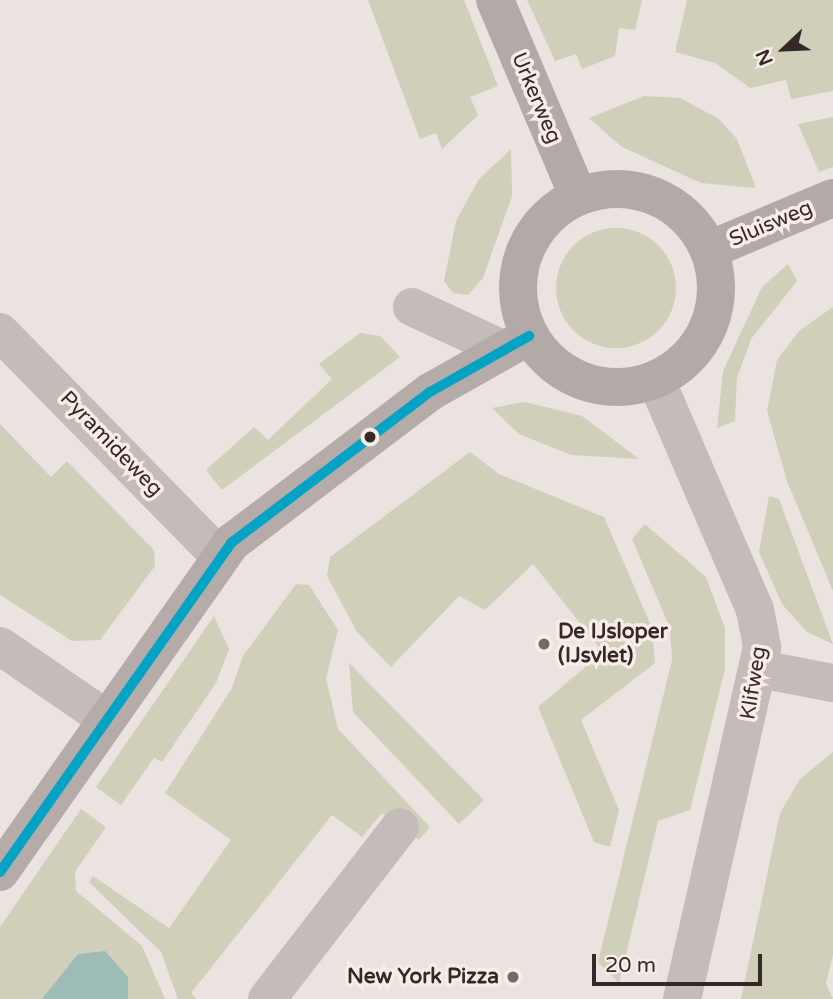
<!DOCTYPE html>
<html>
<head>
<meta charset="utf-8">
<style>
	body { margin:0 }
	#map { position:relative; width:833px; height:999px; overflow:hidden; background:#ebe3df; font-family:"Varela Round",sans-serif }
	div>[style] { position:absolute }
	.green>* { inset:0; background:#cfcfba }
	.round { border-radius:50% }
	.water>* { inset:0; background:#9dbcb6 }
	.minor>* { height:38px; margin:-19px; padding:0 19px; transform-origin:19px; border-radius:19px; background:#c4bcb8 }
	.secondary>* { height:38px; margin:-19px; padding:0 19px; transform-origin:19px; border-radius:19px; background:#b5aca9 }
	.primary>* { height:38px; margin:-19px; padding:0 19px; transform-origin:19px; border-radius:19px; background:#b2aaa8 }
	.primary>.ring { margin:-19px; padding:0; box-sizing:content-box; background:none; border:38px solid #b2aaa8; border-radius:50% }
	.bus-1>* { height:10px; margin:-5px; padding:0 5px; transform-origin:5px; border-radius:5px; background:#03a3c6 }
	.dots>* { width:19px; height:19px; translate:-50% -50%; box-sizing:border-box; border:4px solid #f8ece6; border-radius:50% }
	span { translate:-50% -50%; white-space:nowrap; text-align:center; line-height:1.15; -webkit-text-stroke:7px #f8ece6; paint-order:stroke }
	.street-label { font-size:21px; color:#342927 }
	.poi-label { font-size:21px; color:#342927; font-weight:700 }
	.left { translate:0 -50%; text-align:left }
	.right { translate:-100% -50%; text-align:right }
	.north { position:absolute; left:749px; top:14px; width:70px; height:70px; -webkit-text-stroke:5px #f8ece6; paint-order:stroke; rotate:247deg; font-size:19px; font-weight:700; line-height:28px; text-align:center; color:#342927 }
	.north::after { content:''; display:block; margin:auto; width:24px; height:32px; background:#342927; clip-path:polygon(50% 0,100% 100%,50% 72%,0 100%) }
	.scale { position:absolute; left:592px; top:954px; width:170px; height:32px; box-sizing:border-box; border:4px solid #342927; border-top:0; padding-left:9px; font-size:21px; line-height:24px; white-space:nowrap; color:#342927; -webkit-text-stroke:5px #f8ece6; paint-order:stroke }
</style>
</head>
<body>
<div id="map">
	<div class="green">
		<div style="clip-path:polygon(368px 0,464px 0,498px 86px,470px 97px,478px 115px,442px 149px,436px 133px,420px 139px)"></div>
		<div style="clip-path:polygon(527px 0,642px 0,635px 30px,619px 28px,615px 56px,582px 69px,576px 54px,555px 61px)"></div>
		<div style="clip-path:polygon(687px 0,833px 0,833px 91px,791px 99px,786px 80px,750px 88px,715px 63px,675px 52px)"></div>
		<div style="clip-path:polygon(644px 96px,680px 98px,719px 119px,737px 139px,756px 188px,701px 183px,622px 147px,589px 118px)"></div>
		<div style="clip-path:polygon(833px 117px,833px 167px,819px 172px,798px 124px)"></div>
		<div style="clip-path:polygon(511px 149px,512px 196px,483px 278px,468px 295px,453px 293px,444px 281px,456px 221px,479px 179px)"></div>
		<div class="round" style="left:556px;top:228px;width:120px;height:120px"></div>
		<div style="clip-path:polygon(788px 264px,797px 281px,751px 339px,737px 378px,735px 421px,717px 428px,723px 371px,762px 287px)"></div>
		<div style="clip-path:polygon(833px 307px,833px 591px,787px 481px,767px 411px,777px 360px,800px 330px)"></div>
		<div style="clip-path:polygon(360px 333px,380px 336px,400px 357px,222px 490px,206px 470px,254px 427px,268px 440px,332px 379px,319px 364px)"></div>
		<div style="clip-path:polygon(525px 402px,582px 416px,639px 459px,571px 455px,519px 434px,492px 408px)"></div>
		<div style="clip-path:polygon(0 424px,51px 477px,67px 461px,154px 550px,155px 566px,100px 640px,72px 641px,0 595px)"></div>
		<div style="clip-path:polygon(470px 452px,499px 474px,604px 517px,652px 628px,655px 663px,581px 720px,619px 810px,610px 847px,594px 842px,538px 707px,603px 652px,533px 564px,485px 610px,459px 596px,391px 667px,357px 632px,327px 576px,330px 557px)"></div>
		<div style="clip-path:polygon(769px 496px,779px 499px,833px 644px,807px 632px,782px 604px,759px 552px)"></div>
		<div style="clip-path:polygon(645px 524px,706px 577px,725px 628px,725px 669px,690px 810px,658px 821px,619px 983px,598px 962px,672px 660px,670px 628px,632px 539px)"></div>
		<div style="clip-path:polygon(296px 584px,309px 585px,338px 630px,326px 679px,338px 729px,430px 827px,419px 840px,382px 813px,362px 837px,332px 815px,191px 993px,197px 999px,178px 999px,161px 952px,89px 882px,93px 876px,169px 928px,231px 840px,165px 793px,232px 688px,243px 656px)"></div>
		<div style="clip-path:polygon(214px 616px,229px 649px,216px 683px,162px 762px,154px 758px,121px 805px,96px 787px)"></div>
		<div style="clip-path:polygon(349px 663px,484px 800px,459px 824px,353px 712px)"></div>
		<div style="clip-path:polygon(833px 752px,833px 955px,826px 983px,833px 999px,741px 999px,780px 813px,800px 779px)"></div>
		<div style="clip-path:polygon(81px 809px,106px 827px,75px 872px,76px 891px,142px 946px,165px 999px,0 999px,0 927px)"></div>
	</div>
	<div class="water">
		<div style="clip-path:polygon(105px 951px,128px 977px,128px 999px,42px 999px,78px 954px)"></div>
	</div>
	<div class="minor">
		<div style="left:412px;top:307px;width:99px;rotate:25deg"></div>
		<div style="left:0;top:332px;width:315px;rotate:45.6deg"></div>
		<div style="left:656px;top:380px;width:250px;rotate:66.7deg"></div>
		<div style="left:755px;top:610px;width:38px;rotate:79deg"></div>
		<div style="left:762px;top:647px;width:361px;rotate:102.8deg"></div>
		<div style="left:0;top:646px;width:127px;rotate:34.4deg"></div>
		<div style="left:760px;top:669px;width:74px;rotate:10.9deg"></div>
		<div style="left:267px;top:999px;width:217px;rotate:-52.3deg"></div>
	</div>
	<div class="secondary">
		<div style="left:0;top:872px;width:402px;rotate:-54.9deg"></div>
		<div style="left:231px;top:543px;width:250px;rotate:-37.2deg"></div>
		<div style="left:430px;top:392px;width:114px;rotate:-29.5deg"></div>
	</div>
	<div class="primary">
		<div style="left:495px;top:0;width:213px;rotate:67deg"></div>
		<div class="ring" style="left:518px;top:189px;width:160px;height:160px"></div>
		<div style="left:709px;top:250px;width:134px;rotate:-22.8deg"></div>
	</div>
	<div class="bus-1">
		<div style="left:0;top:872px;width:402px;rotate:-54.9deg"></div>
		<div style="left:231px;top:543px;width:250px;rotate:-37.2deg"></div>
		<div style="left:430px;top:392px;width:114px;rotate:-29.5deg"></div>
	</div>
	<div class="dots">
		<div style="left:370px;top:437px;background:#342927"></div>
		<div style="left:544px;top:644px;background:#746a67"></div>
		<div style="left:513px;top:977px;background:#746a67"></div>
	</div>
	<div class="street-label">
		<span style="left:536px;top:98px;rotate:67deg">Urkerweg</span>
		<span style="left:771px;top:224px;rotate:-23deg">Sluisweg</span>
		<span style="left:111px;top:444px;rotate:46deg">Pyramideweg</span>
		<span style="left:754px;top:683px;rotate:-81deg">Klifweg</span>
	</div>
	<div class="poi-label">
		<span class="left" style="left:558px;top:644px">De IJsloper<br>(IJsvlet)</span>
		<span class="right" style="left:499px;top:977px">New York Pizza</span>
	</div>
	<div class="north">N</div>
	<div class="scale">20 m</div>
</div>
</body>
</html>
